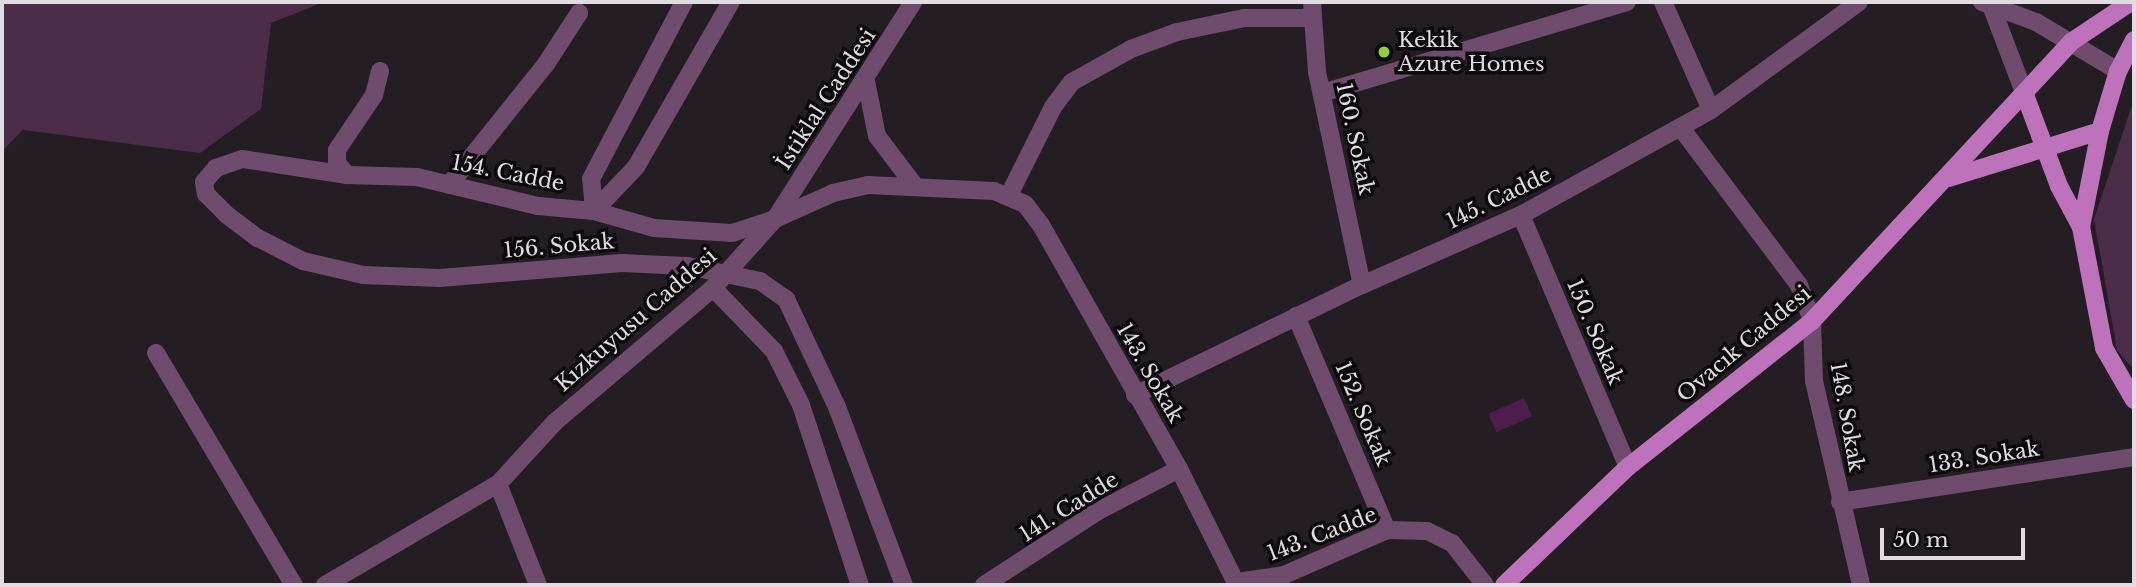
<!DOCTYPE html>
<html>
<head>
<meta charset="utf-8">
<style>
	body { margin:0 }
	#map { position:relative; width:2136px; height:587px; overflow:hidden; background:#251d24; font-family:"Libre Baskerville",serif }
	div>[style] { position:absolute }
	.green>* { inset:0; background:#4b2d49 }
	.water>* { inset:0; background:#4e1d4d; transform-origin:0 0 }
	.minor>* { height:18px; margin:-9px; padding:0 9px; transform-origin:9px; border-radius:9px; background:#6f4b6d }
	.major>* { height:18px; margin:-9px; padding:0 9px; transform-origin:9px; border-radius:9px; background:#bf72bc }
	.dots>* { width:19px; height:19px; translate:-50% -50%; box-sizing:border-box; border:4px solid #0c090c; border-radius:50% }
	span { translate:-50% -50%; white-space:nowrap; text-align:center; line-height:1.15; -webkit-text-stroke:7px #0c090c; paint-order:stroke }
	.poi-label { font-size:21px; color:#e1dce1 }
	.left { translate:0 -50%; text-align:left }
	.street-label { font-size:21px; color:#e1dce1 }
	.frame { position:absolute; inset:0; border:4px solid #e1dce1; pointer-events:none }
	.scale { position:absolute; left:1880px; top:528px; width:145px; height:32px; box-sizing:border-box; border:4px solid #e1dce1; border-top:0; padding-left:9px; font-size:21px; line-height:24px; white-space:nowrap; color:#e1dce1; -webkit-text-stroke:5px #0c090c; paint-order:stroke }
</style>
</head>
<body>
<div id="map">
	<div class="green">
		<div style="clip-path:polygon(2px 2px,324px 2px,271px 23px,261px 109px,200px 153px,23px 130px,2px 151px)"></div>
		<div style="clip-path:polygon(2134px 99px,2134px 370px,2117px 350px,2094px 219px)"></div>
	</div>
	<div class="water">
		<div style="left:1524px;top:398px;width:20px;height:39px;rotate:66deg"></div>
	</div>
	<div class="minor">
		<div style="left:1312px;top:2px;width:70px;rotate:85.9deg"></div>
		<div style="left:1317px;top:72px;width:218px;rotate:78.1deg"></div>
		<div style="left:1663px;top:2px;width:118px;rotate:66deg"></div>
		<div style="left:1982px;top:2px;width:58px;rotate:20.3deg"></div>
		<div style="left:2036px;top:22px;width:96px;rotate:30.9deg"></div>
		<div style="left:1992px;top:8px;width:93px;rotate:69.2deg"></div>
		<div style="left:380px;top:71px;width:25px;rotate:104deg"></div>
		<div style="left:374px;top:95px;width:66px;rotate:123.9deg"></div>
		<div style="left:337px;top:150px;width:13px;rotate:90deg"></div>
		<div style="left:337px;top:163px;width:16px;rotate:50deg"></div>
		<div style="left:347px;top:175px;width:70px;rotate:1.6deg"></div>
		<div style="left:417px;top:177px;width:124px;rotate:13.5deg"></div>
		<div style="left:538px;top:206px;width:56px;rotate:5.1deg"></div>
		<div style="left:594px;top:211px;width:62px;rotate:15.8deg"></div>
		<div style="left:654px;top:228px;width:78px;rotate:3.7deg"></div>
		<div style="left:732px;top:233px;width:45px;rotate:-18deg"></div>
		<div style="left:775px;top:219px;width:257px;rotate:-57.5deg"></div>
		<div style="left:866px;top:81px;width:56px;rotate:78.7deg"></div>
		<div style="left:877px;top:136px;width:63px;rotate:52.8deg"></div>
		<div style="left:1322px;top:93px;width:318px;rotate:-16.6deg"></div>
		<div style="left:1681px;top:128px;width:196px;rotate:53.1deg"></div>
		<div style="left:1799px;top:285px;width:38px;rotate:70deg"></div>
		<div style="left:1812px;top:321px;width:60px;rotate:88.1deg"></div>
		<div style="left:1814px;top:381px;width:209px;rotate:77deg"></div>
		<div style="left:347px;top:175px;width:106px;rotate:-171.3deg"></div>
		<div style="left:242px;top:159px;width:28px;rotate:161deg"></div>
		<div style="left:216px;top:168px;width:18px;rotate:131deg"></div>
		<div style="left:204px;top:182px;width:12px;rotate:81deg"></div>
		<div style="left:206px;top:194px;width:30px;rotate:45deg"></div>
		<div style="left:227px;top:215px;width:39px;rotate:37deg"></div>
		<div style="left:258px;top:238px;width:51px;rotate:27.1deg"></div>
		<div style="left:303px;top:261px;width:62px;rotate:13.1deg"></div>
		<div style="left:363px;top:275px;width:77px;rotate:2.2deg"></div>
		<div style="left:440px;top:278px;width:182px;rotate:-4.7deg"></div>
		<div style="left:621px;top:263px;width:66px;rotate:2.6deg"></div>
		<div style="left:687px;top:266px;width:75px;rotate:11.6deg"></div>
		<div style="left:760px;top:281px;width:32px;rotate:35deg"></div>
		<div style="left:786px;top:299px;width:119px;rotate:64.7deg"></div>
		<div style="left:837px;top:407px;width:190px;rotate:69.4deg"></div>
		<div style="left:449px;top:185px;width:155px;rotate:-51.3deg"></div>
		<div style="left:546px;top:64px;width:61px;rotate:-57.1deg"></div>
		<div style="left:1009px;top:195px;width:98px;rotate:-63.4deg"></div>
		<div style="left:1053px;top:107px;width:31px;rotate:-53deg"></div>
		<div style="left:1072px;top:82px;width:68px;rotate:-29.2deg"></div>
		<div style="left:1131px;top:49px;width:49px;rotate:-20.3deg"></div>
		<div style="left:1177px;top:32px;width:68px;rotate:-11.8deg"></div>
		<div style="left:1244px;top:18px;width:69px"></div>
		<div style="left:594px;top:211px;width:61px;rotate:-46.3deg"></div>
		<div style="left:636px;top:167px;width:190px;rotate:-60.1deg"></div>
		<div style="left:594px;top:211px;width:32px;rotate:-95deg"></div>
		<div style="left:591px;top:179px;width:200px;rotate:-62.3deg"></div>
		<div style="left:1521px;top:215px;width:274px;rotate:67deg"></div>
		<div style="left:713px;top:288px;width:88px;rotate:45.9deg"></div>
		<div style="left:774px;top:351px;width:60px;rotate:63.4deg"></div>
		<div style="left:801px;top:405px;width:189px;rotate:71.9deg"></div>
		<div style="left:1296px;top:316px;width:233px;rotate:67deg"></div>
		<div style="left:156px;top:353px;width:270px;rotate:59.3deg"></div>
		<div style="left:1135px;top:395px;width:252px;rotate:-25.9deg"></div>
		<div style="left:1362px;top:285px;width:174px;rotate:-23.8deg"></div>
		<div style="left:1521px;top:215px;width:217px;rotate:-28.9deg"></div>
		<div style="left:1711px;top:110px;width:183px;rotate:-36.1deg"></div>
		<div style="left:498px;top:484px;width:109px;rotate:68.4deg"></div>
		<div style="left:1840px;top:502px;width:297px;rotate:-8.7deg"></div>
		<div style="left:1237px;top:582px;width:48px;rotate:-8.5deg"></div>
		<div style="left:1284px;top:575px;width:112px;rotate:-23.6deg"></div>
		<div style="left:1387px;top:530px;width:40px;rotate:1.4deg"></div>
		<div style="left:1427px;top:531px;width:28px;rotate:26deg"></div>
		<div style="left:1452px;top:543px;width:53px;rotate:51.8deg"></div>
		<div style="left:325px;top:585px;width:200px;rotate:-30.3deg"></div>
		<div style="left:498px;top:484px;width:84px;rotate:-47.4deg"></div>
		<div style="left:555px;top:422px;width:207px;rotate:-40.3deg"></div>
		<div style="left:713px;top:288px;width:93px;rotate:-48.1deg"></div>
		<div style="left:775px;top:219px;width:64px;rotate:-24.1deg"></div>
		<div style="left:833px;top:193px;width:36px;rotate:-13deg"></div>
		<div style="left:868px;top:185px;width:126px;rotate:2.7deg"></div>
		<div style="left:994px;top:191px;width:34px;rotate:23deg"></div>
		<div style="left:1025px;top:204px;width:26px;rotate:53deg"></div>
		<div style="left:1041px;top:225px;width:280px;rotate:60.5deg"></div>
		<div style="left:1179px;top:469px;width:130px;rotate:63.4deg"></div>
		<div style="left:984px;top:585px;width:138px;rotate:-32.9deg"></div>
		<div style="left:1100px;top:510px;width:89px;rotate:-27.4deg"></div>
	</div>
	<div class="major">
		<div style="left:2134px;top:40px;width:35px;rotate:117deg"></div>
		<div style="left:2118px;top:71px;width:63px;rotate:106.7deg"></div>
		<div style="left:2100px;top:131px;width:98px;rotate:101.2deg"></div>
		<div style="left:2081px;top:227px;width:123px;rotate:79.2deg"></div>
		<div style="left:2104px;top:348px;width:60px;rotate:60deg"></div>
		<div style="left:2025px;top:95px;width:97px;rotate:69.5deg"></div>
		<div style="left:2059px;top:186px;width:47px;rotate:61.8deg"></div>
		<div style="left:1949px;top:178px;width:158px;rotate:-17.3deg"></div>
		<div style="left:1504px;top:585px;width:171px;rotate:-43.6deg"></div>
		<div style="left:1628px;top:467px;width:235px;rotate:-38.4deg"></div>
		<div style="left:1812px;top:321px;width:381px;rotate:-47.1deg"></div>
		<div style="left:2071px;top:42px;width:72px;rotate:-33.7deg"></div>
	</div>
	<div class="dots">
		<div style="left:1384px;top:52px;background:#92cd3e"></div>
	</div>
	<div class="poi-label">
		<span class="left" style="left:1398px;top:52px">Kekik<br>Azure Homes</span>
	</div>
	<div class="street-label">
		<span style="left:826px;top:99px;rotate:-57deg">İstiklal Caddesi</span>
		<span style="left:1355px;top:139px;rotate:78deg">160. Sokak</span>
		<span style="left:508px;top:173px;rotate:11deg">154. Cadde</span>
		<span style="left:1499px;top:198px;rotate:-26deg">145. Cadde</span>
		<span style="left:559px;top:246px;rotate:-5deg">156. Sokak</span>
		<span style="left:636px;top:320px;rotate:-41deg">Kızkuyusu Caddesi</span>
		<span style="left:1595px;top:332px;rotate:67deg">150. Sokak</span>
		<span style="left:1744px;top:344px;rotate:-40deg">Ovacık Caddesi</span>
		<span style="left:1150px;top:373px;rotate:60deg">143. Sokak</span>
		<span style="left:1363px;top:414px;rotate:67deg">152. Sokak</span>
		<span style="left:1847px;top:417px;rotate:80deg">148. Sokak</span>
		<span style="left:1984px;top:457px;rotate:-9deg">133. Sokak</span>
		<span style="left:1069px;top:507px;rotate:-32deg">141. Cadde</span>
		<span style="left:1322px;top:534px;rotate:-21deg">143. Cadde</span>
	</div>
	<div class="frame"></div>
	<div class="scale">50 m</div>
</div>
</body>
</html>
